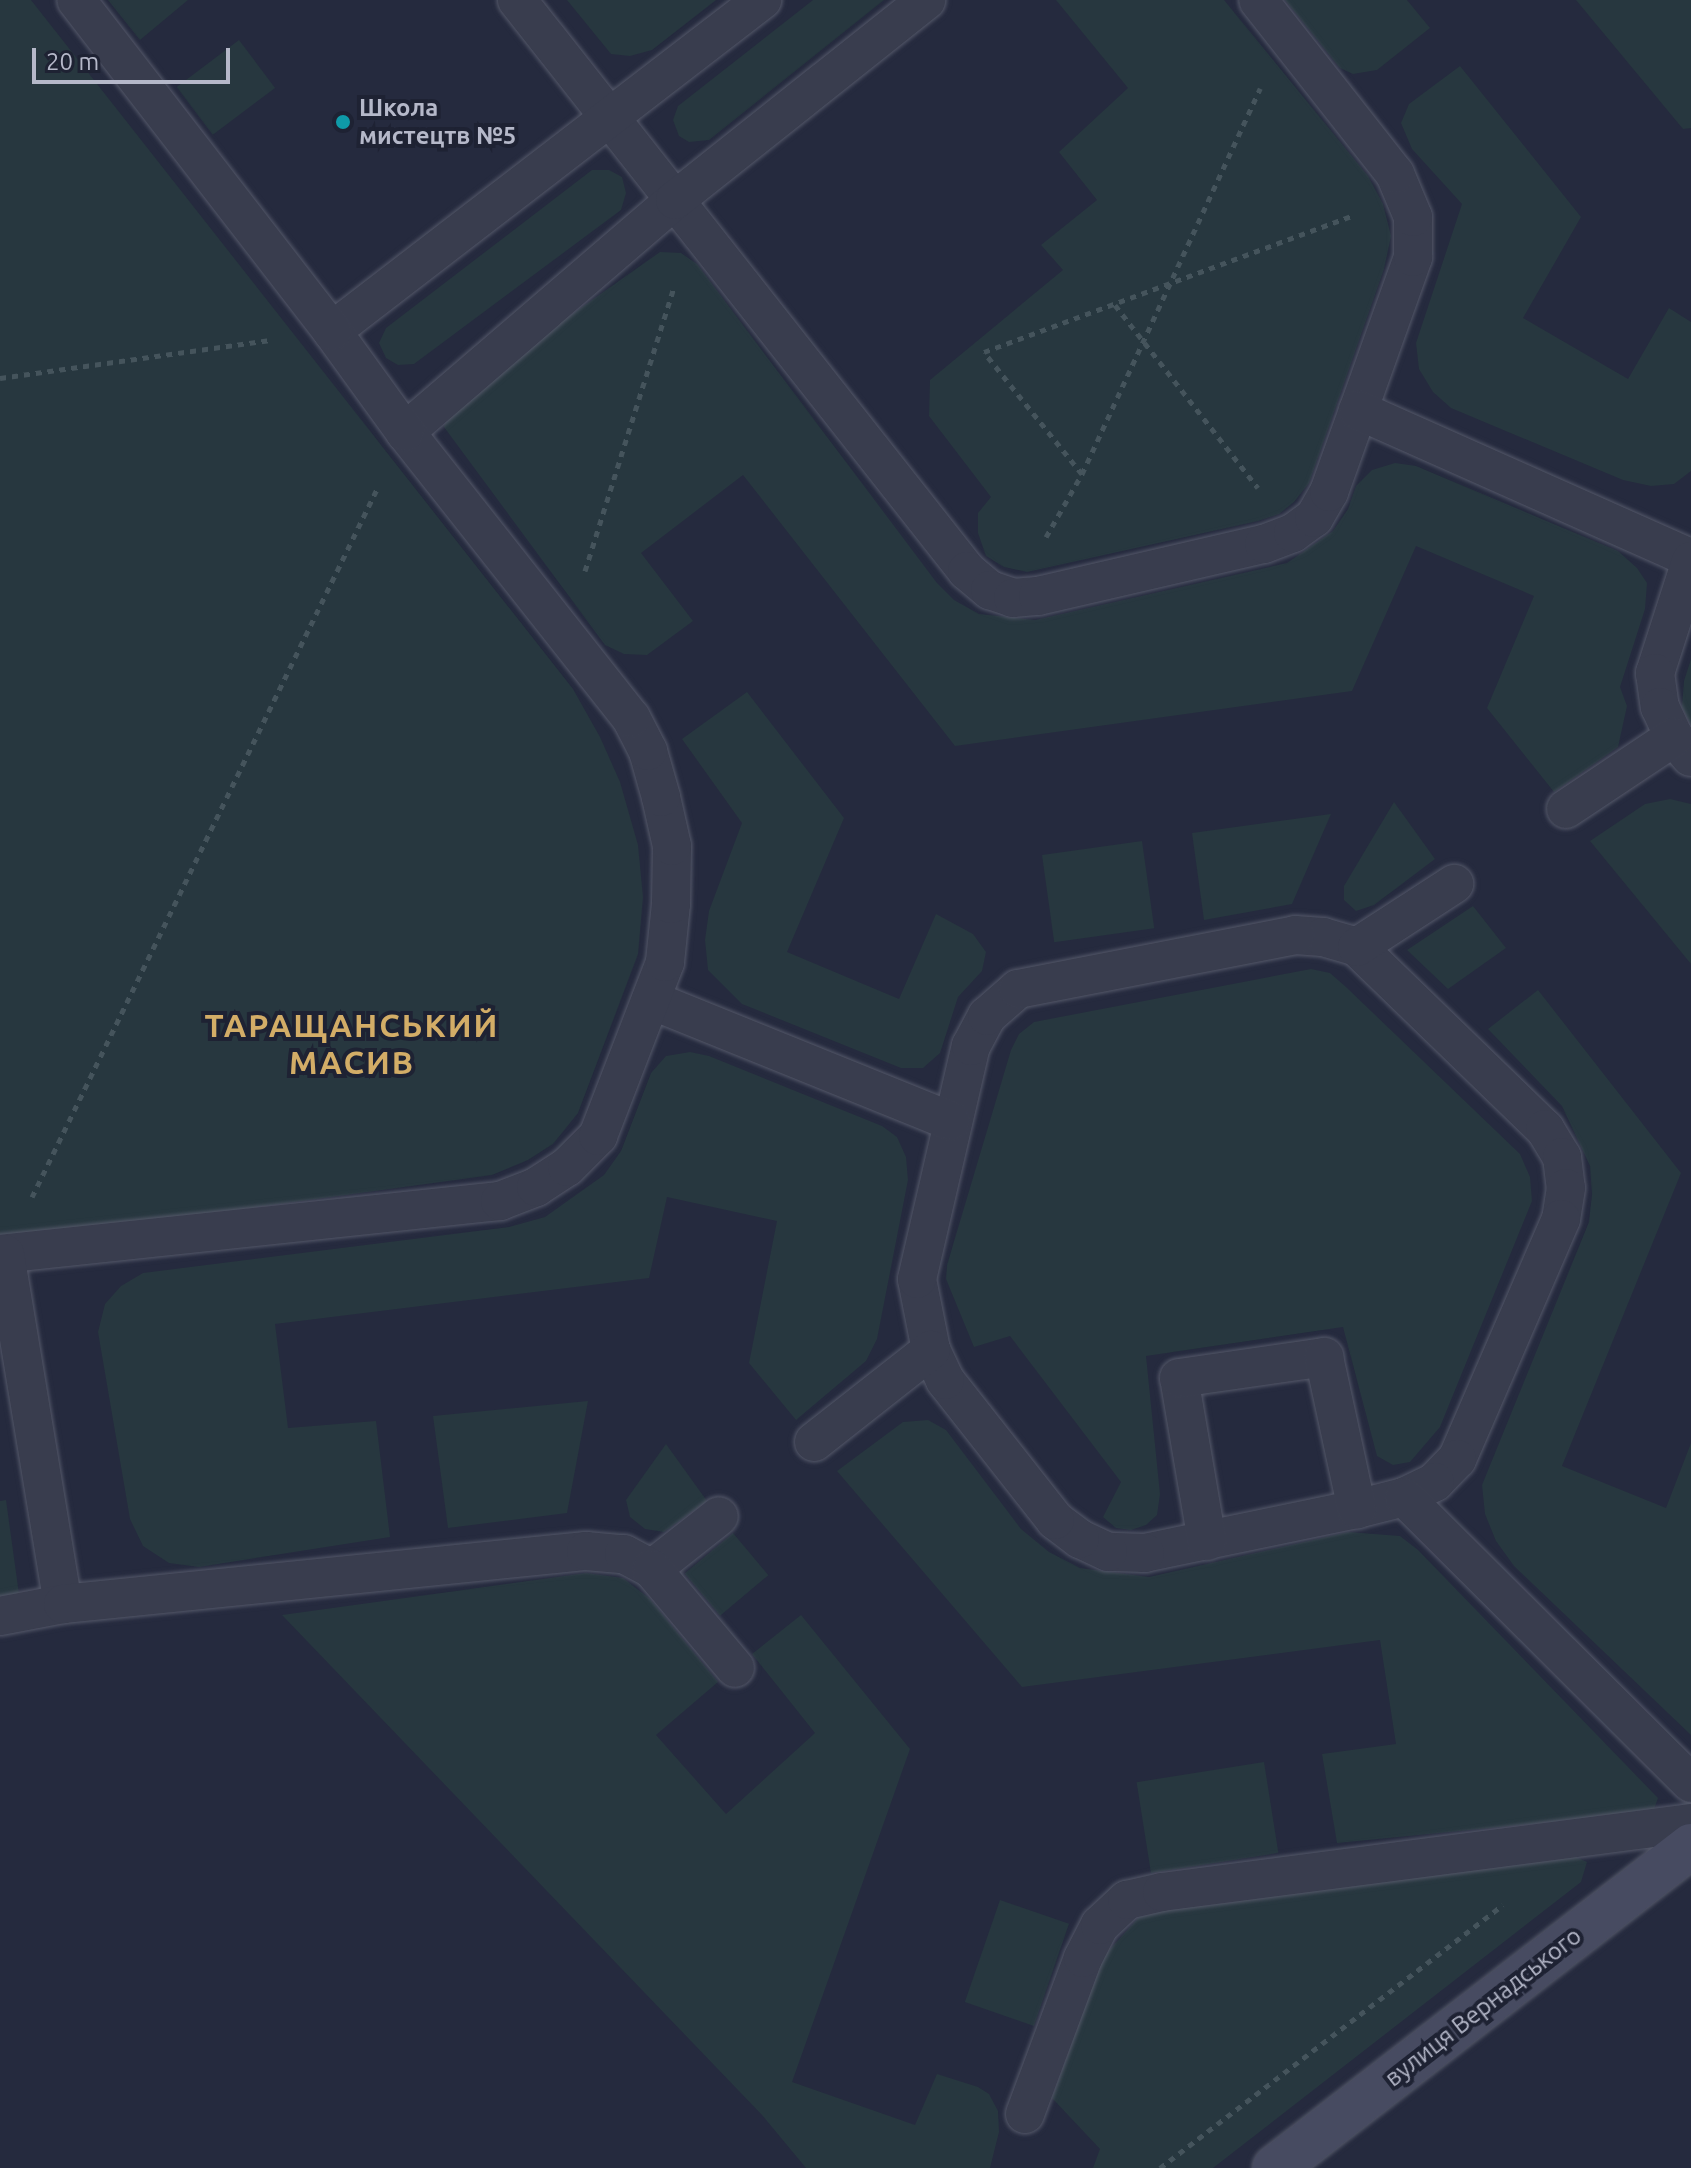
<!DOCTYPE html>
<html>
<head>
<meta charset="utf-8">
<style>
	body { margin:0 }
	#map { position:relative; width:1691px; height:2168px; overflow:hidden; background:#252a3e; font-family:Ubuntu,sans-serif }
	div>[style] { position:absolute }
	.green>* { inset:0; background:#27373f; transform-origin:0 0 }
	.path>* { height:5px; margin-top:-2.5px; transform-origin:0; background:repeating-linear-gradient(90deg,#45545c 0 6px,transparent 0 12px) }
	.roads { filter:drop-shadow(0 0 2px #545869) drop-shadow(0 0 2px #545869) }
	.lane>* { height:38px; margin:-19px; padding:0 19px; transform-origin:19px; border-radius:19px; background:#393d4e }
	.secondary>* { height:44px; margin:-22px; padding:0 22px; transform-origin:22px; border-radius:22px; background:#474b61 }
	.dots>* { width:22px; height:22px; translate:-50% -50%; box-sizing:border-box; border:4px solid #1e2233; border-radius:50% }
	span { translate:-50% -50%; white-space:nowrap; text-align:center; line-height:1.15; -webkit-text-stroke:8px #1e2233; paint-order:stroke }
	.poi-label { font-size:24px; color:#b5b8c9; font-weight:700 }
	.left { translate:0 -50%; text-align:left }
	.street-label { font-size:24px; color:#b5b8c9 }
	.district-label { font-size:32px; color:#d3ad67; font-weight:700; letter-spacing:2px }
	.scale { position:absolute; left:32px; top:48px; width:198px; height:36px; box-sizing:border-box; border:4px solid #b5b8c9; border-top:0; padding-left:10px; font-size:24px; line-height:28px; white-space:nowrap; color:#b5b8c9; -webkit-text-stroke:6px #1e2233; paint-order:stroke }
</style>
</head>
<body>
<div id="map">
	<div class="green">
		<div style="clip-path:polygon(0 0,31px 0,573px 689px,600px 737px,620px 782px,638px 845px,643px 897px,638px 954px,578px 1113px,553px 1144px,528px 1160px,492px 1175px,0 1242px)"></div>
		<div style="clip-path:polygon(108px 0,188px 0,140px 40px)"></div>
		<div style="clip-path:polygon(567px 0,716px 0,652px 50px,630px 56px,611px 54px)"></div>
		<div style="clip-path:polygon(813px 0,884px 0,709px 140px,689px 142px,679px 136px,673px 120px,678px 106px)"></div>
		<div style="clip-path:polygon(1056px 0,1224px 0,1368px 176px,1383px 204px,1391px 236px,1384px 269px,1309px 483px,1294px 502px,1279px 514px,1258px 521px,1027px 572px,1004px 567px,986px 556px,978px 533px,978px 513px,991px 497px,929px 416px,930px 380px,1063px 270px,1041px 245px,1097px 200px,1059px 152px,1128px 88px)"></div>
		<div style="clip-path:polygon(1285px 0,1407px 0,1430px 28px,1377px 70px,1353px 74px,1340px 68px)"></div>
		<div style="clip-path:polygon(1576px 0,1691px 0,1691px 128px,1683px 129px)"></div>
		<div style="left:239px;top:40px;width:60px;height:78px;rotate:53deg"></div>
		<div style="clip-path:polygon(1460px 66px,1581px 217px,1523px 318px,1628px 379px,1669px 308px,1691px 322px,1691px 471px,1674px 484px,1651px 486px,1623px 480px,1451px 408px,1433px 392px,1419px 369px,1416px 343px,1462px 204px,1412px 149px,1401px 123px,1409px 104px)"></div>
		<div style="clip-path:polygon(592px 170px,609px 170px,622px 177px,626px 193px,621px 210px,414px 364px,398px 365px,386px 358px,379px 343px,386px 328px)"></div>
		<div style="clip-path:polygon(660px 252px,681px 253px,697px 264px,937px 583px,954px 600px,979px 614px,1035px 620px,1287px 563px,1333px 531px,1348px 509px,1356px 486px,1372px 470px,1395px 463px,1416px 466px,1618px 551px,1637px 568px,1647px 583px,1645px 609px,1620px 687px,1627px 706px,1618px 747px,1554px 792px,1487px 708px,1534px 596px,1416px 546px,1352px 691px,955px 746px,743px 475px,641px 553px,693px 621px,647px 655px,624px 654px,605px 645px,444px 427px,447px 411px,456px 396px)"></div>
		<div style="clip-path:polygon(1691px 659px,1691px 726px,1682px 707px,1684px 681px)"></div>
		<div style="clip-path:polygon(747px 692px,844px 818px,787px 952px,899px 999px,936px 914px,973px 934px,986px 952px,982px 971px,958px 997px,940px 1053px,923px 1068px,901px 1068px,742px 1004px,708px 970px,705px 940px,709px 911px,742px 823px,682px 739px)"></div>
		<div style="clip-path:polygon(1670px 799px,1691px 804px,1691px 964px,1590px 841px,1645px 804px)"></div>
		<div style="clip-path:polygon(1394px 802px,1435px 859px,1374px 905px,1356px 911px,1344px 900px,1344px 886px)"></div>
		<div style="clip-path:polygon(1331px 814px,1292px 904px,1204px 920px,1192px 833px)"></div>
		<div style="left:1142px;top:841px;width:88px;height:101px;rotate:82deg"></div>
		<div style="clip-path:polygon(1473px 906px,1506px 948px,1448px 989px,1407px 950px)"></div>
		<div style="clip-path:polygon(1311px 969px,1330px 973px,1346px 987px,1520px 1154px,1530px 1177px,1532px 1201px,1440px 1427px,1410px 1462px,1393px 1465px,1377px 1456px,1343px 1327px,1146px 1356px,1160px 1494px,1157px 1515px,1146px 1525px,1131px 1530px,1116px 1528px,1103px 1517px,1121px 1482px,1010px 1336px,974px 1347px,946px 1279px,947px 1265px,1011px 1050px,1019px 1034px,1034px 1022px)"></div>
		<div style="clip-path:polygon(1538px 990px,1681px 1173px,1562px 1466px,1666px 1508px,1691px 1443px,1691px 1735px,1514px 1566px,1496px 1541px,1485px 1514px,1482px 1485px,1589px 1222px,1592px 1194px,1590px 1166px,1562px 1106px,1488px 1029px)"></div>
		<div style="clip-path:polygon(690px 1052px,709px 1056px,882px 1126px,897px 1137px,906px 1157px,908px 1180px,877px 1339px,866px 1361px,796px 1420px,749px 1363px,777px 1221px,667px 1197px,649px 1278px,275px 1324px,288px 1428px,376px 1421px,390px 1537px,199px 1567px,169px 1563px,143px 1546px,130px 1519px,98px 1332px,105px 1304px,121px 1286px,143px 1273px,509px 1227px,545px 1217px,604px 1175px,621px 1151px,651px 1073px,666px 1056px)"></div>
		<div style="clip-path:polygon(588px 1401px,567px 1513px,448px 1528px,433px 1416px)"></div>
		<div style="clip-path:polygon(928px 1420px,946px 1430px,1021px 1529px,1049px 1552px,1080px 1568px,1149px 1577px,1348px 1532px,1400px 1536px,1418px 1550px,1658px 1798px,1653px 1812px,1337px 1843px,1322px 1754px,1396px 1744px,1380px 1640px,1022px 1687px,837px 1471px,903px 1422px)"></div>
		<div style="clip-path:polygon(666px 1444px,707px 1501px,664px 1532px,645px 1529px,630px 1517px,626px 1500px)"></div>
		<div style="clip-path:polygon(6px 1500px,19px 1594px,0 1596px,0 1501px)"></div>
		<div style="left:733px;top:1533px;width:55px;height:63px;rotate:50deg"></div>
		<div style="clip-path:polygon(586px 1573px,623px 1578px,650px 1599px,718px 1682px,656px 1735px,726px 1814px,815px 1733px,752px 1654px,801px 1615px,910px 1749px,792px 2082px,915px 2125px,937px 2074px,978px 2087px,989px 2094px,998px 2111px,999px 2132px,990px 2168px,806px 2168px,762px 2115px,282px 1615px)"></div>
		<div style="left:1264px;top:1762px;width:92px;height:129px;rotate:81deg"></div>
		<div style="clip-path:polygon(1569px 1854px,1587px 1862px,1581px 1882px,1213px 2168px,1093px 2168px,1100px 2149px,1052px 2098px,1103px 1957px,1139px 1917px,1170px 1908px)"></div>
		<div style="left:1000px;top:1900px;width:73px;height:108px;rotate:19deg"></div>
	</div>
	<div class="path">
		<div style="left:1115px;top:305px;width:232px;rotate:52deg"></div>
		<div style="left:0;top:378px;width:275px;rotate:-8deg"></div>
		<div style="left:1082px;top:474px;width:156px;rotate:-128.8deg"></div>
		<div style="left:984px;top:352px;width:395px;rotate:-20.3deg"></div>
		<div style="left:1046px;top:537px;width:73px;rotate:-60.3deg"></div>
		<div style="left:1082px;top:474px;width:425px;rotate:-65.2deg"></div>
		<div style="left:585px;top:571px;width:298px;rotate:-72.6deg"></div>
		<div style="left:32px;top:1197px;width:790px;rotate:-64.02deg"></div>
		<div style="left:1160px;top:2168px;width:432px;rotate:-37.5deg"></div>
	</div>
	<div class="roads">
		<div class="lane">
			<div style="left:517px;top:0;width:727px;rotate:51.76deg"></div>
			<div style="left:967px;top:571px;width:30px;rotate:40deg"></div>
			<div style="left:990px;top:590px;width:24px;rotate:19deg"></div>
			<div style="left:1013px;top:598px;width:25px;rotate:-5deg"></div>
			<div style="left:1038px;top:596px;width:232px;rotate:-13deg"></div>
			<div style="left:1264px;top:544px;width:31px;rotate:-21deg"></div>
			<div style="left:1293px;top:533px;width:26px;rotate:-36deg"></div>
			<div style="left:1314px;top:518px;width:30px;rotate:-60deg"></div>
			<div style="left:1329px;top:492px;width:250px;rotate:-70.3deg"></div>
			<div style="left:1413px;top:257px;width:40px;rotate:-90deg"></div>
			<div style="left:1413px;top:217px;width:47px;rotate:-112.7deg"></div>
			<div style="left:1395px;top:174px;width:221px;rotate:-128.2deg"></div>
			<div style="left:332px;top:331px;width:543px;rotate:-37.59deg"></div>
			<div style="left:1358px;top:410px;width:364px;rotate:24deg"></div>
			<div style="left:405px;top:432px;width:356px;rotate:-40.7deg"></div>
			<div style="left:675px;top:200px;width:321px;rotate:-38.5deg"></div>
			<div style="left:1691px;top:561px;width:118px;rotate:107.8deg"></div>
			<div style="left:1655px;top:673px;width:34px;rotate:82deg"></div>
			<div style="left:1660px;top:707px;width:33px;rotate:65deg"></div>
			<div style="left:1674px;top:737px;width:26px;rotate:50deg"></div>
			<div style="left:1566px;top:809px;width:130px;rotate:-33.7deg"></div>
			<div style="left:1295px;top:935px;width:28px;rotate:4deg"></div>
			<div style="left:1323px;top:937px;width:35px;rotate:16deg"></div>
			<div style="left:1357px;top:947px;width:262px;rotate:44.1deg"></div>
			<div style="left:1545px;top:1129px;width:33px;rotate:59deg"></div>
			<div style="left:1562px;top:1157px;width:31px;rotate:83deg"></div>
			<div style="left:1566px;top:1188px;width:31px;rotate:99deg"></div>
			<div style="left:1561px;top:1219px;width:262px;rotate:113.4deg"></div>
			<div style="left:1457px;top:1459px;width:32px;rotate:134deg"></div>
			<div style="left:1435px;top:1482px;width:34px;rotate:154deg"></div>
			<div style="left:1404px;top:1497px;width:49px;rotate:165.7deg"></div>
			<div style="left:1357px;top:1509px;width:217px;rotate:168.3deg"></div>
			<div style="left:1145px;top:1553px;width:37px;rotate:-178deg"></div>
			<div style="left:1108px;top:1552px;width:31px;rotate:-155deg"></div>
			<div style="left:1080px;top:1539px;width:31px;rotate:-143deg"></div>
			<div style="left:1055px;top:1520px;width:178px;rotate:-128.2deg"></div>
			<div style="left:945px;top:1380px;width:33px;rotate:-115deg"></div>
			<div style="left:931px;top:1350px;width:72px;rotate:-101.2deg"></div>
			<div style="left:917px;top:1279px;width:239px;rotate:-77deg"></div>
			<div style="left:971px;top:1046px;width:34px;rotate:-62deg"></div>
			<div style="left:987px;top:1016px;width:41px;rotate:-41.1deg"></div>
			<div style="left:1018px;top:989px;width:282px;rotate:-11deg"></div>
			<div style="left:1357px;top:947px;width:116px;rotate:-33deg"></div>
			<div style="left:651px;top:1000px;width:323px;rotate:22deg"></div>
			<div style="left:0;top:1254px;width:503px;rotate:-6.05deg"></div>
			<div style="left:500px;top:1201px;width:39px;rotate:-21deg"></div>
			<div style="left:536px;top:1187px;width:37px;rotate:-33deg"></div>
			<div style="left:567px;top:1167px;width:44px;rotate:-45deg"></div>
			<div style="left:598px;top:1136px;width:186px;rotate:-68.9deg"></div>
			<div style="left:665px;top:962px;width:58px;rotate:-84.1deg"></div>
			<div style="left:671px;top:904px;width:58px;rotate:-89deg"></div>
			<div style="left:672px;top:846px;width:50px;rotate:-102.7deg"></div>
			<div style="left:661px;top:797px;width:48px;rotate:-105.8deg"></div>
			<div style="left:648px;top:751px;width:37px;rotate:-117deg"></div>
			<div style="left:631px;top:718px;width:365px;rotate:-128.3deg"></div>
			<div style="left:405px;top:432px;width:125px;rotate:-125.9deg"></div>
			<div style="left:332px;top:331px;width:418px;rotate:-127.7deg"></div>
			<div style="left:5px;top:1254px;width:355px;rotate:80.6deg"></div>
			<div style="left:814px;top:1442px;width:149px;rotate:-38.2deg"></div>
			<div style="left:1404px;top:1497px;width:405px;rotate:44.9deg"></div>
			<div style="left:1207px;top:1541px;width:165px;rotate:-99.7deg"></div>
			<div style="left:1179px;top:1378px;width:147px;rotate:-8.2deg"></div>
			<div style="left:1324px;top:1357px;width:156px;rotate:77.8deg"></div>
			<div style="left:652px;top:1569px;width:85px;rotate:-38.3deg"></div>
			<div style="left:0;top:1616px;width:64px;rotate:-10.8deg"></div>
			<div style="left:63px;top:1604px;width:526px;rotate:-5.79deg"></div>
			<div style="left:586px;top:1551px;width:38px;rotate:5deg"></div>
			<div style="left:624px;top:1554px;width:32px;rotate:28deg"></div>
			<div style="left:652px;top:1569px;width:129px;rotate:50deg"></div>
			<div style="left:1025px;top:2114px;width:166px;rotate:-69.6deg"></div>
			<div style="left:1083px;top:1958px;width:37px;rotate:-63deg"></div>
			<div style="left:1100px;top:1925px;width:37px;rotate:-43deg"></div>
			<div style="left:1127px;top:1900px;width:36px;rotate:-13deg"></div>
			<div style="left:1162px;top:1892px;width:533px;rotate:-7.43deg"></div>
		</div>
		<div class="secondary">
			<div style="left:1275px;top:2168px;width:526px;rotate:-37.74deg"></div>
		</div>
	</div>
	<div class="dots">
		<div style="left:343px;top:122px;background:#0f9aa8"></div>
	</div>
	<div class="poi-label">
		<span class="left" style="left:359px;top:122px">Школа<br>мистецтв №5</span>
	</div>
	<div class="street-label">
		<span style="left:1483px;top:2007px;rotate:-38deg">вулиця Вернадського</span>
	</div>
	<div class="district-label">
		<span style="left:352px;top:1044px">ТАРАЩАНСЬКИЙ<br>МАСИВ</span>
	</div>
	<div class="scale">20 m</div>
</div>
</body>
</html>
